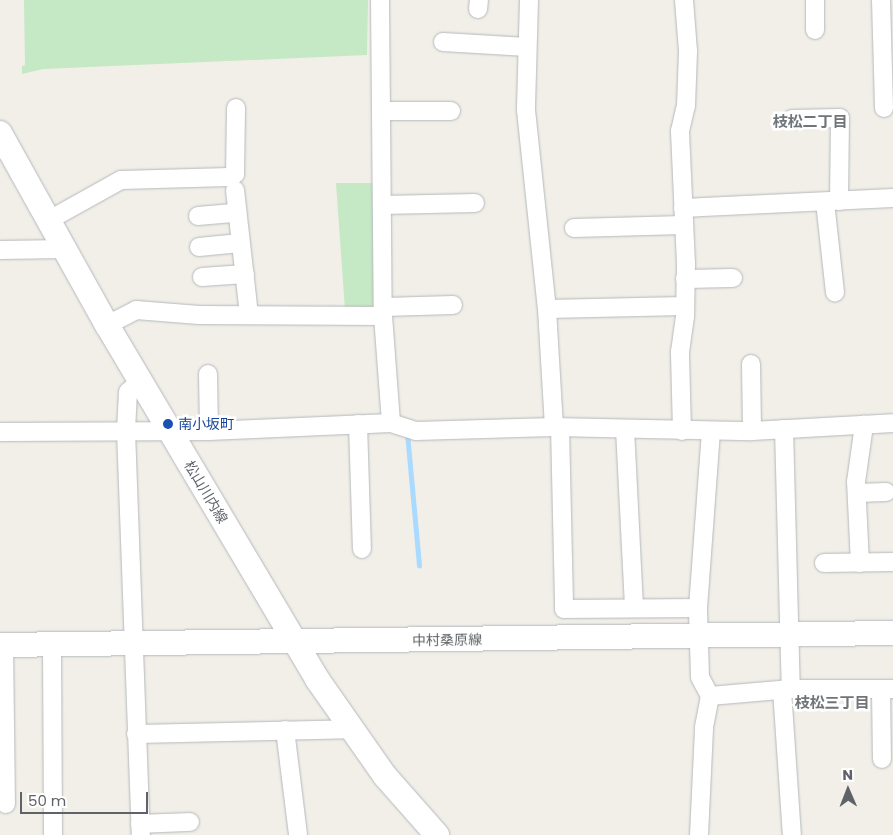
<!DOCTYPE html>
<html>
<head>
<meta charset="utf-8">
<style>
	body { margin:0 }
	#map { position:relative; width:893px; height:835px; overflow:hidden; background:#f1efe8; font-family:Poppins,"Noto Sans JP",sans-serif }
	div>[style] { position:absolute }
	.green>* { inset:0; background:#c5e8c5 }
	.stream>* { height:5px; margin:-2.5px; padding:0 2.5px; transform-origin:2.5px; border-radius:2.5px; background:#aadaff }
	.roads { filter:drop-shadow(0 0 1px #b5b8bc) drop-shadow(0 0 1px #b5b8bc) }
	.street>* { height:18px; margin:-9px; padding:0 9px; transform-origin:9px; border-radius:9px; background:#fff }
	.secondary>* { height:24px; margin:-12px; padding:0 12px; transform-origin:12px; border-radius:12px; background:#fff }
	.dots>* { width:14px; height:14px; translate:-50% -50%; box-sizing:border-box; border:2px solid #fff; border-radius:50% }
	span { translate:-50% -50%; white-space:nowrap; text-align:center; line-height:1.15; -webkit-text-stroke:5px #fff; paint-order:stroke }
	.transit-label { font-size:14px; color:#164399 }
	.left { translate:0 -50%; text-align:left }
	.street-label { font-size:14px; color:#5f6368 }
	.neighbourhood-label { font-size:15px; color:#70757a; font-weight:700 }
	.north { position:absolute; left:823px; top:765px; width:50px; height:50px; -webkit-text-stroke:4px #fff; paint-order:stroke; rotate:359deg; font-size:14px; font-weight:700; line-height:20px; text-align:center; color:#5f6368 }
	.north::after { content:''; display:block; margin:auto; width:18px; height:22px; background:#5f6368; clip-path:polygon(50% 0,100% 100%,50% 72%,0 100%) }
	.scale { position:absolute; left:20px; top:792px; width:128px; height:22px; box-sizing:border-box; border:2px solid #5f6368; border-top:0; padding-left:6px; font-size:15px; line-height:18px; white-space:nowrap; color:#5f6368; -webkit-text-stroke:4px #fff; paint-order:stroke }
</style>
</head>
<body>
<div id="map">
	<div class="green">
		<div style="clip-path:polygon(24px 0,368px 0,367px 55px,43px 69px,22px 74px,22px 66px,25px 65px)"></div>
		<div style="clip-path:polygon(336px 183px,378px 183px,376px 310px,345px 310px)"></div>
	</div>
	<div class="stream">
		<div style="left:407px;top:433px;width:133px;rotate:84.8deg"></div>
	</div>
	<div class="roads">
		<div class="street">
			<div style="left:380px;top:0;width:316px;rotate:89.5deg"></div>
			<div style="left:383px;top:316px;width:107px;rotate:85.7deg"></div>
			<div style="left:529px;top:0;width:110px;rotate:91.6deg"></div>
			<div style="left:526px;top:110px;width:200px;rotate:84deg"></div>
			<div style="left:547px;top:309px;width:118px;rotate:86.6deg"></div>
			<div style="left:881px;top:0;width:108px;rotate:88.4deg"></div>
			<div style="left:478px;top:9px;width:9px;rotate:-84deg"></div>
			<div style="left:815px;top:30px;width:30px;rotate:-90deg"></div>
			<div style="left:443px;top:42px;width:84px;rotate:3.4deg"></div>
			<div style="left:381px;top:111px;width:70px"></div>
			<div style="left:792px;top:119px;width:48px;rotate:-1.2deg"></div>
			<div style="left:840px;top:118px;width:83px;rotate:90.7deg"></div>
			<div style="left:235px;top:190px;width:125px;rotate:83.6deg"></div>
			<div style="left:825px;top:202px;width:91px;rotate:83.7deg"></div>
			<div style="left:383px;top:205px;width:92px;rotate:-1.2deg"></div>
			<div style="left:683px;top:208px;width:210px;rotate:-2.7deg"></div>
			<div style="left:198px;top:216px;width:38px;rotate:-5deg"></div>
			<div style="left:49px;top:220px;width:82px;rotate:-29.1deg"></div>
			<div style="left:121px;top:180px;width:108px;rotate:-1.6deg"></div>
			<div style="left:229px;top:177px;width:7px;rotate:-27deg"></div>
			<div style="left:235px;top:174px;width:66px;rotate:-89.1deg"></div>
			<div style="left:574px;top:228px;width:109px;rotate:-1.6deg"></div>
			<div style="left:199px;top:247px;width:41px;rotate:-5.6deg"></div>
			<div style="left:0;top:250px;width:65px;rotate:-0.9deg"></div>
			<div style="left:202px;top:277px;width:43px;rotate:-4deg"></div>
			<div style="left:685px;top:279px;width:48px;rotate:-1.2deg"></div>
			<div style="left:384px;top:307px;width:69px;rotate:-1.7deg"></div>
			<div style="left:547px;top:309px;width:138px;rotate:-1.2deg"></div>
			<div style="left:107px;top:325px;width:33px;rotate:-27deg"></div>
			<div style="left:136px;top:310px;width:63px;rotate:4.5deg"></div>
			<div style="left:199px;top:315px;width:184px;rotate:0.3deg"></div>
			<div style="left:751px;top:364px;width:67px;rotate:89.1deg"></div>
			<div style="left:208px;top:374px;width:57px;rotate:89deg"></div>
			<div style="left:140px;top:381px;width:16px;rotate:137deg"></div>
			<div style="left:128px;top:392px;width:39px;rotate:93deg"></div>
			<div style="left:126px;top:431px;width:404px;rotate:87.9deg"></div>
			<div style="left:358px;top:424px;width:125px;rotate:88.2deg"></div>
			<div style="left:560px;top:427px;width:182px;rotate:88.7deg"></div>
			<div style="left:564px;top:609px;width:134px;rotate:-0.4deg"></div>
			<div style="left:625px;top:429px;width:179px;rotate:87.1deg"></div>
			<div style="left:784px;top:429px;width:260px;rotate:88.5deg"></div>
			<div style="left:682px;top:431px;width:79px;rotate:-91.5deg"></div>
			<div style="left:680px;top:352px;width:36px;rotate:-82deg"></div>
			<div style="left:685px;top:316px;width:52px;rotate:-88.9deg"></div>
			<div style="left:686px;top:264px;width:133px;rotate:-92.6deg"></div>
			<div style="left:680px;top:131px;width:26px;rotate:-77deg"></div>
			<div style="left:686px;top:106px;width:55px;rotate:-87.9deg"></div>
			<div style="left:688px;top:51px;width:51px;rotate:-94.5deg"></div>
			<div style="left:0;top:432px;width:209px;rotate:-0.3deg"></div>
			<div style="left:209px;top:431px;width:182px;rotate:-2.5deg"></div>
			<div style="left:391px;top:423px;width:26px;rotate:18deg"></div>
			<div style="left:416px;top:431px;width:138px;rotate:-1.7deg"></div>
			<div style="left:554px;top:427px;width:198px;rotate:1.2deg"></div>
			<div style="left:752px;top:431px;width:141px;rotate:-3.2deg"></div>
			<div style="left:857px;top:493px;width:29px;rotate:-2deg"></div>
			<div style="left:824px;top:563px;width:69px;rotate:-0.8deg"></div>
			<div style="left:860px;top:563px;width:81px;rotate:-92.8deg"></div>
			<div style="left:856px;top:482px;width:58px;rotate:-82deg"></div>
			<div style="left:4px;top:644px;width:160px;rotate:89.3deg"></div>
			<div style="left:52px;top:644px;width:191px;rotate:89.7deg"></div>
			<div style="left:782px;top:690px;width:145px;rotate:86.1deg"></div>
			<div style="left:881px;top:690px;width:69px;rotate:89.2deg"></div>
			<div style="left:710px;top:696px;width:81px;rotate:-4.9deg"></div>
			<div style="left:791px;top:689px;width:102px"></div>
			<div style="left:285px;top:730px;width:106px;rotate:82.9deg"></div>
			<div style="left:136px;top:734px;width:215px;rotate:-1.3deg"></div>
			<div style="left:140px;top:824px;width:50px;rotate:-2.3deg"></div>
			<div style="left:699px;top:835px;width:108px;rotate:-87.3deg"></div>
			<div style="left:704px;top:727px;width:32px;rotate:-79deg"></div>
			<div style="left:710px;top:696px;width:21px;rotate:-118deg"></div>
			<div style="left:700px;top:677px;width:69px;rotate:-91.7deg"></div>
			<div style="left:698px;top:608px;width:177px;rotate:-85.8deg"></div>
		</div>
		<div class="secondary">
			<div style="left:0;top:133px;width:220px;rotate:60.9deg"></div>
			<div style="left:107px;top:325px;width:412px;rotate:59.3deg"></div>
			<div style="left:317px;top:679px;width:118px;rotate:55deg"></div>
			<div style="left:385px;top:776px;width:79px;rotate:48.6deg"></div>
			<div style="left:0;top:645px;width:893px;rotate:-0.77deg"></div>
		</div>
	</div>
	<div class="dots">
		<div style="left:168px;top:424px;background:#1a4fb4"></div>
	</div>
	<div class="transit-label">
		<span class="left" style="left:178px;top:424px">南小坂町</span>
	</div>
	<div class="street-label">
		<span style="left:206px;top:492px;rotate:59deg">松山川内線</span>
		<span style="left:447px;top:640px;rotate:-1deg">中村桑原線</span>
	</div>
	<div class="neighbourhood-label">
		<span style="left:810px;top:122px">枝松二丁目</span>
		<span style="left:832px;top:703px">枝松三丁目</span>
	</div>
	<div class="north">N</div>
	<div class="scale">50 m</div>
</div>
</body>
</html>
